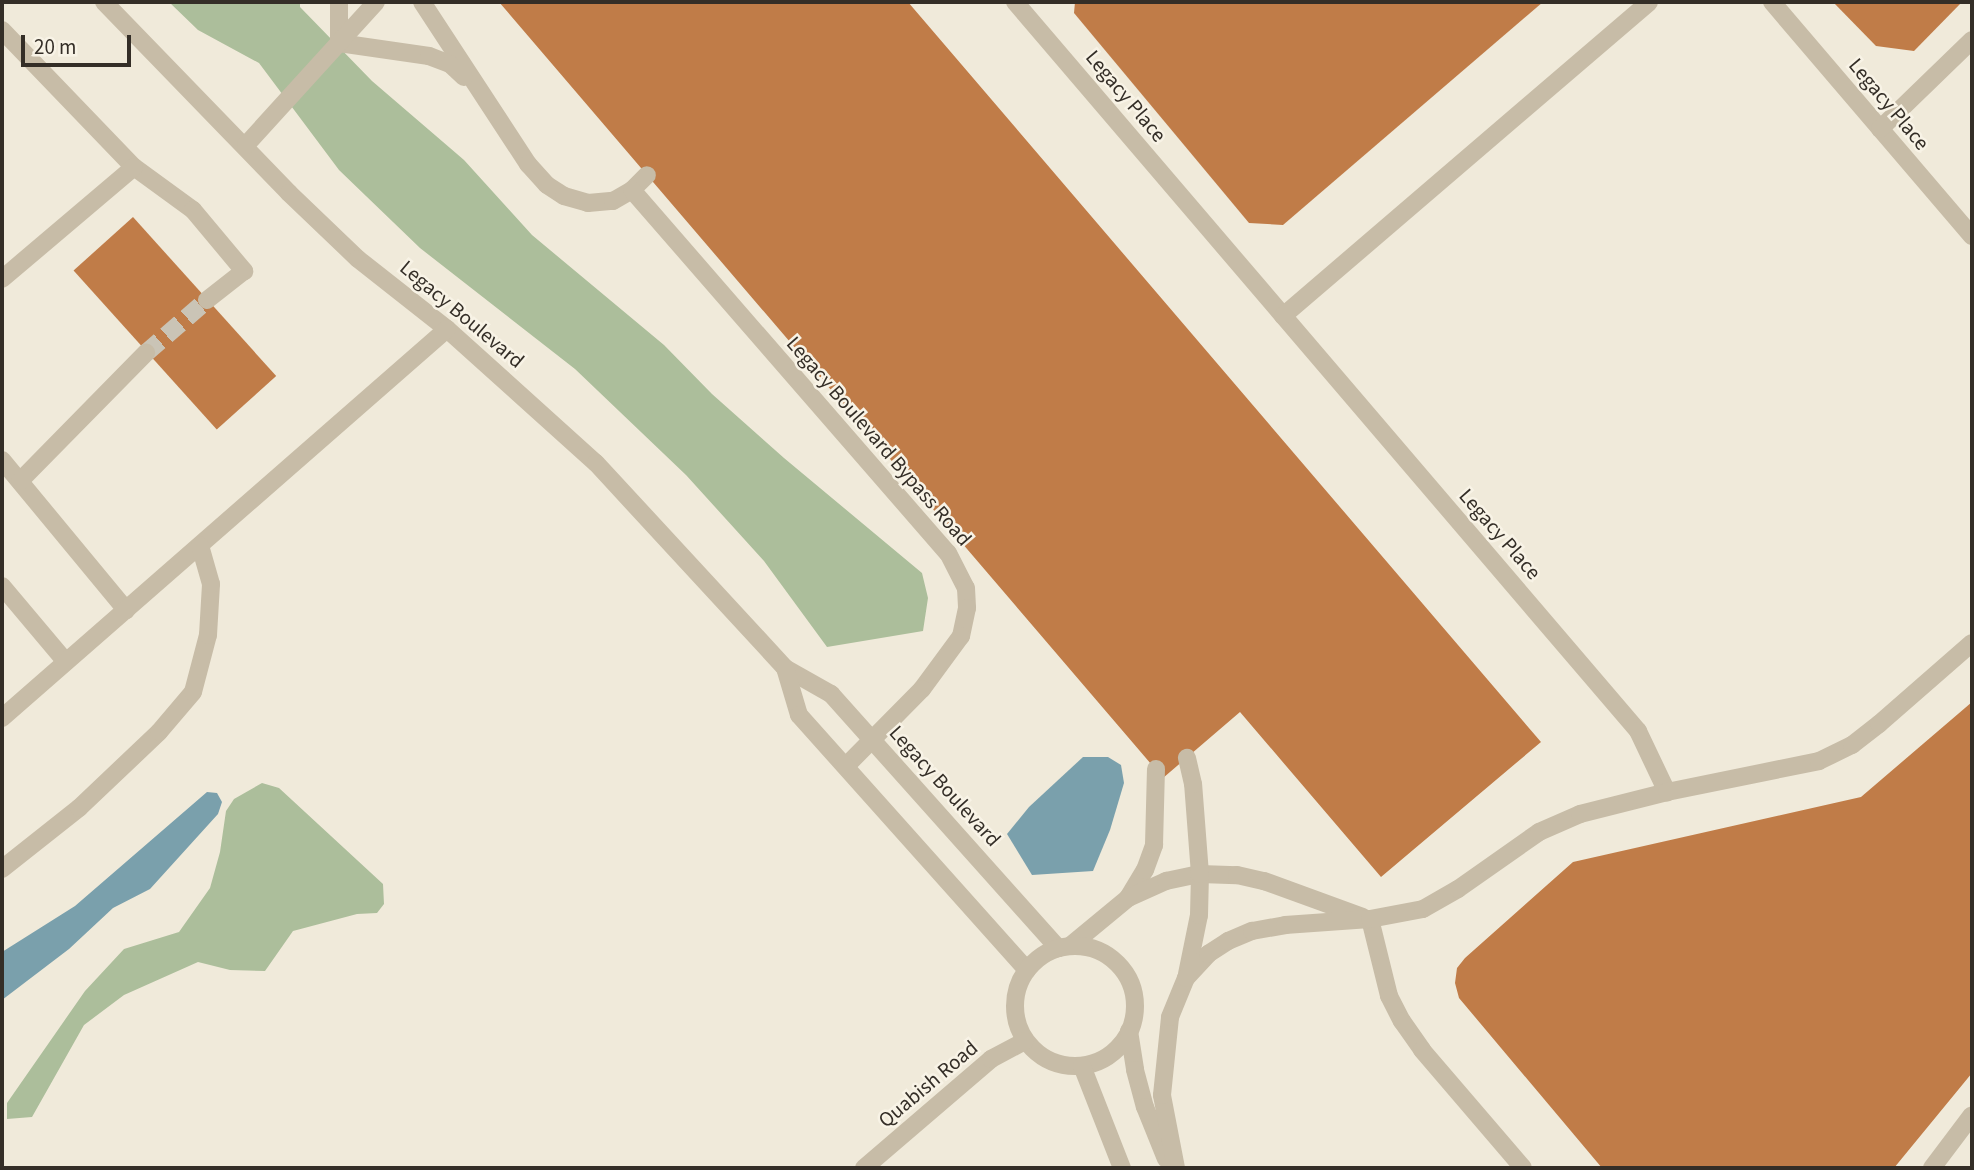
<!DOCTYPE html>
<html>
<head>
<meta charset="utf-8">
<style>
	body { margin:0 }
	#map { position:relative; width:1974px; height:1170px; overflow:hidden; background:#f0eada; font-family:"Source Sans 3",sans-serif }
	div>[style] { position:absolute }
	.green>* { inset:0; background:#acbe9b }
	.water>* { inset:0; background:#7aa0ac }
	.building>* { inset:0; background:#c07c48; transform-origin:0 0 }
	.minor-tunnel>* { height:18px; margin-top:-9px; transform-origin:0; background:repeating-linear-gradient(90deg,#cac4b6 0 18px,transparent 0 27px) }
	.minor>* { height:18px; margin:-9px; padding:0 9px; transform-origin:9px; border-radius:9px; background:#c7bca7 }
	.minor>.ring { margin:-9px; padding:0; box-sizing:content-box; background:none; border:18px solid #c7bca7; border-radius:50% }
	span { translate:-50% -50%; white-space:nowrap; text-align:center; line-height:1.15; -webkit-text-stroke:5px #f8f3e6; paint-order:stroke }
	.street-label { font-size:21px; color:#342e27 }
	.frame { position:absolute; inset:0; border:4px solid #342e27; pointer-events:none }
	.scale { position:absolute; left:21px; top:35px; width:110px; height:32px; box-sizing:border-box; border:4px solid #342e27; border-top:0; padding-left:9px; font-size:21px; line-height:24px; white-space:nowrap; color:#342e27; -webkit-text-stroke:5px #f8f3e6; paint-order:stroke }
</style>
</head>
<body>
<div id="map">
	<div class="green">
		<div style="clip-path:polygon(169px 2px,300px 2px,300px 7px,372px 81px,464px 160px,532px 235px,664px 345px,712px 394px,784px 458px,922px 573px,928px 598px,923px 631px,827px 647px,764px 561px,686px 475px,575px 369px,420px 248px,339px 170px,259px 63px,198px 30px)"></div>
		<div style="clip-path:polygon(262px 783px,279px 788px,383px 884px,384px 904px,377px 913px,357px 914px,293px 931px,265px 971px,230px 970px,198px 962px,124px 995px,84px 1025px,32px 1117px,7px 1119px,7px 1103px,85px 991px,124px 949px,179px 932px,210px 888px,220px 852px,226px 811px,234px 799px)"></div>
	</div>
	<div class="water">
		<div style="clip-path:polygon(1083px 757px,1108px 757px,1121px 765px,1124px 783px,1110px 830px,1093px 871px,1032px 875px,1007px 834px,1029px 807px)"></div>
		<div style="clip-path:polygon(207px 792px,217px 793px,222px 802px,218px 814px,150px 889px,113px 908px,69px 949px,2px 1000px,2px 952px,75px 906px)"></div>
	</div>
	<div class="building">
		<div style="clip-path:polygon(499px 2px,908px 2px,1541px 742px,1381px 877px,1240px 712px,1163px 778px)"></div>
		<div style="clip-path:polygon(1075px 2px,1543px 2px,1283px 225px,1249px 223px,1074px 13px)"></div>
		<div style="clip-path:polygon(1833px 2px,1962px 2px,1914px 51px,1876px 46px)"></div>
		<div style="left:133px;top:217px;width:214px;height:80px;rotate:48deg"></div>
		<div style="clip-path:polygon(1972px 702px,1972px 1073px,1894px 1168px,1602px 1168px,1459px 998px,1455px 983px,1457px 968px,1465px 958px,1573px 862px,1861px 797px)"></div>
	</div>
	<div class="minor-tunnel">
		<div style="left:146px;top:353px;width:81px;rotate:-41deg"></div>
	</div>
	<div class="minor">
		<div style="left:104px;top:2px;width:266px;rotate:45.9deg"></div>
		<div style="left:289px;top:193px;width:95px;rotate:43.7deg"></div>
		<div style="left:358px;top:259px;width:113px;rotate:38.2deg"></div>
		<div style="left:447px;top:329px;width:200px;rotate:42deg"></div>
		<div style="left:596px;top:463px;width:279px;rotate:47.3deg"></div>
		<div style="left:785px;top:668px;width:53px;rotate:29.5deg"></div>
		<div style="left:831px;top:694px;width:341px;rotate:48.2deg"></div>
		<div style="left:422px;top:2px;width:194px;rotate:56.8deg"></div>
		<div style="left:528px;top:164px;width:28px;rotate:48deg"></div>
		<div style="left:547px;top:185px;width:20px;rotate:33deg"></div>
		<div style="left:564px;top:196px;width:25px;rotate:16deg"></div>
		<div style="left:588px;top:203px;width:25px;rotate:-5deg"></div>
		<div style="left:613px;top:201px;width:22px;rotate:-30deg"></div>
		<div style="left:632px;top:190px;width:21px;rotate:-45deg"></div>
		<div style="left:1015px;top:2px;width:959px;rotate:49.48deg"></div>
		<div style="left:1638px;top:731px;width:68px;rotate:64.6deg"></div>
		<div style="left:1772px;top:2px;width:308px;rotate:49.5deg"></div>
		<div style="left:2px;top:30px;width:190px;rotate:46.1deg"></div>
		<div style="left:134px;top:167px;width:73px;rotate:36.1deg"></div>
		<div style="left:193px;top:210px;width:80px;rotate:50.1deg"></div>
		<div style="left:244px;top:271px;width:47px;rotate:141.9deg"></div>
		<div style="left:339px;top:43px;width:91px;rotate:8.2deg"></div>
		<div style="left:429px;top:56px;width:22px;rotate:21deg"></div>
		<div style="left:450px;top:64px;width:19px;rotate:43deg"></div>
		<div style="left:339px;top:43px;width:41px;rotate:-90deg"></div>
		<div style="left:1880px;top:129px;width:128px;rotate:-44.1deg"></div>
		<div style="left:246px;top:145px;width:193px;rotate:-47.7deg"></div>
		<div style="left:632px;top:190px;width:481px;rotate:49deg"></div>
		<div style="left:948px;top:553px;width:39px;rotate:63deg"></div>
		<div style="left:966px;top:588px;width:20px;rotate:87deg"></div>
		<div style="left:967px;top:608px;width:29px;rotate:102deg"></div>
		<div style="left:961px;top:636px;width:66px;rotate:126.3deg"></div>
		<div style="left:922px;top:689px;width:108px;rotate:134.6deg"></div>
		<div style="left:2px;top:279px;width:173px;rotate:-40.3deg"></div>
		<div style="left:1283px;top:316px;width:482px;rotate:-40.6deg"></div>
		<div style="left:2px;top:460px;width:195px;rotate:50.4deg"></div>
		<div style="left:20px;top:481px;width:180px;rotate:-45.5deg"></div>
		<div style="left:2px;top:586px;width:99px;rotate:49.9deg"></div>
		<div style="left:785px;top:668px;width:49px;rotate:73.4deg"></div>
		<div style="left:799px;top:715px;width:342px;rotate:48.2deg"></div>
		<div style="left:2px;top:718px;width:591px;rotate:-41.16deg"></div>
		<div style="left:2px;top:869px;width:98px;rotate:-38.4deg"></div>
		<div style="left:79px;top:808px;width:110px;rotate:-43.5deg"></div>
		<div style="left:159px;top:732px;width:52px;rotate:-49.6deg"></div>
		<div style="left:193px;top:692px;width:59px;rotate:-75.3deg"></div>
		<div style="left:208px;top:635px;width:51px;rotate:-86.6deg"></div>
		<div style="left:211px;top:584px;width:40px;rotate:-106deg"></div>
		<div style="left:1128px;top:898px;width:33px;rotate:-59deg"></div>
		<div style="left:1145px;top:870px;width:27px;rotate:-70deg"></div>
		<div style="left:1154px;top:845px;width:76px;rotate:-88.5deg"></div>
		<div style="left:1370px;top:919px;width:79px;rotate:76.1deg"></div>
		<div style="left:1389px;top:996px;width:28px;rotate:63deg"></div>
		<div style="left:1402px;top:1021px;width:35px;rotate:55deg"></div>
		<div style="left:1422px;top:1050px;width:155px;rotate:49.4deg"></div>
		<div style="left:1070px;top:946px;width:75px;rotate:-39.6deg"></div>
		<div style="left:1128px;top:898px;width:42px;rotate:-24.1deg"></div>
		<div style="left:1166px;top:881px;width:35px;rotate:-12deg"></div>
		<div style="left:1200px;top:874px;width:37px;rotate:2deg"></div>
		<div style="left:1237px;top:875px;width:28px;rotate:13deg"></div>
		<div style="left:1264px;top:881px;width:105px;rotate:20deg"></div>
		<div class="ring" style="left:1015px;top:946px;width:102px;height:102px"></div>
		<div style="left:1187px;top:974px;width:60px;rotate:-78.5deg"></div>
		<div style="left:1199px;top:915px;width:41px;rotate:-88.6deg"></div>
		<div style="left:1200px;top:874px;width:90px;rotate:-94.4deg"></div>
		<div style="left:1193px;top:784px;width:27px;rotate:-103deg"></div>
		<div style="left:1129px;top:1031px;width:39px;rotate:81deg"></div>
		<div style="left:1135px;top:1070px;width:38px;rotate:75deg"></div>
		<div style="left:1145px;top:1107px;width:56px;rotate:68deg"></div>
		<div style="left:1082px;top:1066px;width:110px;rotate:68.6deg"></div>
		<div style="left:864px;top:1168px;width:167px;rotate:-40.6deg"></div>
		<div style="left:991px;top:1059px;width:38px;rotate:-28deg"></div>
		<div style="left:1176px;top:1168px;width:74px;rotate:-100.9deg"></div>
		<div style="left:1162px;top:1095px;width:78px;rotate:-84.1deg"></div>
		<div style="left:1170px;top:1017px;width:42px;rotate:-67.7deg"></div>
		<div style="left:1186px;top:978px;width:33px;rotate:-47deg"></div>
		<div style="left:1208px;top:954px;width:24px;rotate:-33deg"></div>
		<div style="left:1228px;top:941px;width:26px;rotate:-23deg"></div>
		<div style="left:1252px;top:931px;width:34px;rotate:-10deg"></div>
		<div style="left:1285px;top:925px;width:85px;rotate:-4deg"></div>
		<div style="left:1370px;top:919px;width:54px;rotate:-10.7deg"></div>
		<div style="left:1423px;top:909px;width:40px;rotate:-29.7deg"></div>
		<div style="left:1458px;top:889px;width:99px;rotate:-35.1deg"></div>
		<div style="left:1539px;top:832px;width:45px;rotate:-23.7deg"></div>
		<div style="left:1580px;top:814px;width:90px;rotate:-14.2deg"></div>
		<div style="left:1667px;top:792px;width:155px;rotate:-11.5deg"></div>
		<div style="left:1819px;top:761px;width:37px;rotate:-26deg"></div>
		<div style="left:1852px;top:745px;width:34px;rotate:-38deg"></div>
		<div style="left:1879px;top:724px;width:123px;rotate:-41.1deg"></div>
		<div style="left:1932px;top:1168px;width:66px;rotate:-53deg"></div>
	</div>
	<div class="street-label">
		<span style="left:1126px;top:96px;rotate:50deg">Legacy Place</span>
		<span style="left:1889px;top:104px;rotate:50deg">Legacy Place</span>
		<span style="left:462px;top:314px;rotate:40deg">Legacy Boulevard</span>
		<span style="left:879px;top:441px;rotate:49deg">Legacy Boulevard Bypass Road</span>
		<span style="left:1500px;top:534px;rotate:49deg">Legacy Place</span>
		<span style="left:945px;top:786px;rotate:48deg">Legacy Boulevard</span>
		<span style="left:928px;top:1084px;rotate:-40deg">Quabish Road</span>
	</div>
	<div class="frame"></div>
	<div class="scale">20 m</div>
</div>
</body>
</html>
